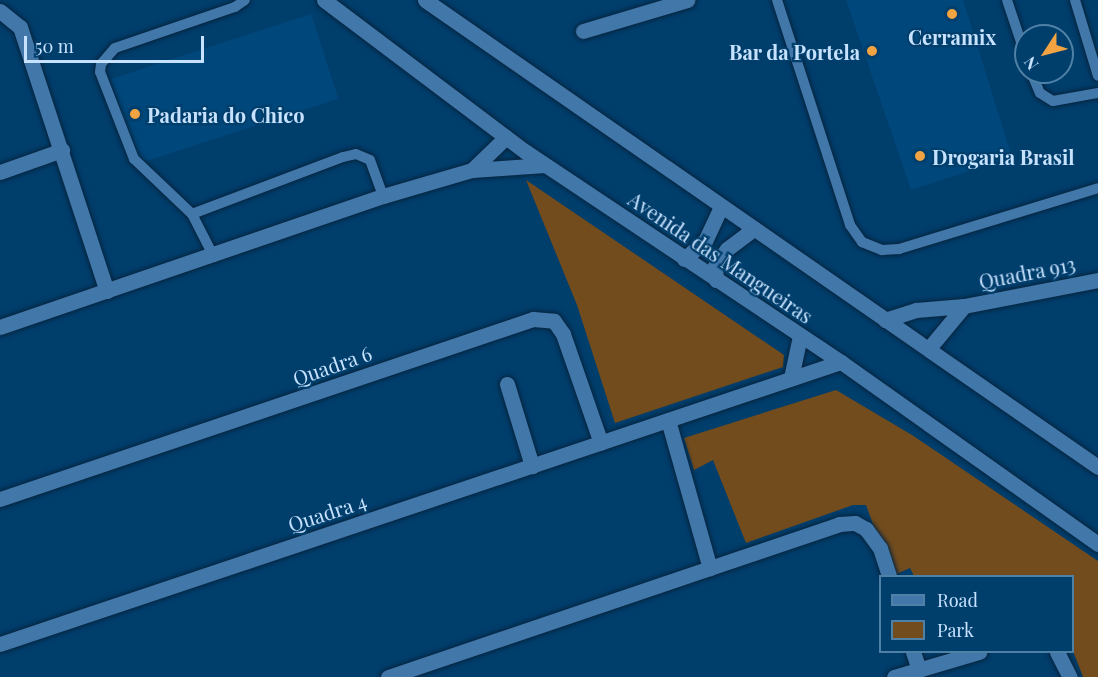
<!DOCTYPE html>
<html>
<head>
<meta charset="utf-8">
<style>
	body { margin:0 }
	#map { position:relative; width:1098px; height:677px; overflow:hidden; background:#003e6c; font-family:"Playfair Display",serif }
	div>[style] { position:absolute }
	.built>* { inset:0; background:#00477b; transform-origin:0 0 }
	.green>* { inset:0; background:#724c1d }
	.roads { filter:drop-shadow(0 0 2px #07243d) drop-shadow(0 0 2px #07243d) }
	.lane>* { height:10px; margin:-5px; padding:0 5px; transform-origin:5px; border-radius:5px; background:#4277aa }
	.street>* { height:15px; margin:-7.5px; padding:0 7.5px; transform-origin:7.5px; border-radius:7.5px; background:#4277aa }
	.secondary>* { height:15px; margin:-7.5px; padding:0 7.5px; transform-origin:7.5px; border-radius:7.5px; background:#4277aa }
	.dots>* { width:16px; height:16px; translate:-50% -50%; box-sizing:border-box; border:3px solid #003e6c; border-radius:50% }
	span { translate:-50% -50%; white-space:nowrap; text-align:center; line-height:1.15; -webkit-text-stroke:4.5px #003e6c; paint-order:stroke }
	.poi-label { font-size:20px; color:#c6e2fe; font-weight:700 }
	.right { translate:-100% -50%; text-align:right }
	.left { translate:0 -50%; text-align:left }
	.street-label { font-size:20px; color:#c6e2fe }
	.legend { position:absolute; left:879px; top:575px; width:195px; height:78px; box-sizing:border-box; background:#003e6c; border:2px solid #4f80a6; margin:0; padding:8px 10px; list-style:none; font-size:18px; color:#c6e2fe }
	.legend li { display:flex; align-items:center; gap:12px; height:30px }
	.legend b { width:30px; border:2px solid #4f80a6 }
	.north { position:absolute; left:1014px; top:24px; width:60px; height:60px; box-sizing:border-box; background:#003e6c; border:2px solid #4f80a6; border-radius:50%; rotate:234deg; font-size:16px; font-weight:700; line-height:24px; text-align:center; color:#c6e2fe }
	.north::after { content:''; display:block; margin:auto; width:21px; height:27px; background:#f3a442; clip-path:polygon(50% 0,100% 100%,50% 72%,0 100%) }
	.scale { position:absolute; left:24px; top:36px; width:180px; height:27px; box-sizing:border-box; border:3px solid #c6e2fe; border-top:0; padding-left:8px; font-size:18px; line-height:21px; white-space:nowrap; color:#c6e2fe; -webkit-text-stroke:4px #003e6c; paint-order:stroke }
</style>
</head>
<body>
<div id="map">
	<div class="built">
		<div style="clip-path:polygon(846px 0,963px 0,1012px 157px,911px 190px)"></div>
		<div style="left:311px;top:14px;width:89px;height:211px;rotate:72deg"></div>
	</div>
	<div class="green">
		<div style="clip-path:polygon(526px 180px,784px 355px,783px 367px,615px 423px,577px 305px)"></div>
		<div style="clip-path:polygon(836px 390px,912px 435px,1098px 561px,1098px 677px,1083px 677px,1073px 651px,1072px 576px,914px 576px,910px 568px,892px 576px,866px 505px,853px 505px,746px 543px,713px 460px,694px 470px,684px 438px)"></div>
	</div>
	<div class="roads">
		<div class="lane">
			<div style="left:777px;top:0;width:237px;rotate:72deg"></div>
			<div style="left:850px;top:225px;width:21px;rotate:55deg"></div>
			<div style="left:862px;top:242px;width:22px;rotate:22deg"></div>
			<div style="left:882px;top:250px;width:17px;rotate:-3deg"></div>
			<div style="left:899px;top:249px;width:208px;rotate:-17deg"></div>
			<div style="left:1007px;top:0;width:60px;rotate:71.6deg"></div>
			<div style="left:1075px;top:0;width:79px;rotate:73.2deg"></div>
			<div style="left:1031px;top:72px;width:23px;rotate:67deg"></div>
			<div style="left:1040px;top:93px;width:15px;rotate:32deg"></div>
			<div style="left:1053px;top:101px;width:46px;rotate:-10.1deg"></div>
			<div style="left:192px;top:214px;width:80px;rotate:-136.5deg"></div>
			<div style="left:134px;top:159px;width:93px;rotate:-111.3deg"></div>
			<div style="left:100px;top:72px;width:8px;rotate:-83deg"></div>
			<div style="left:101px;top:64px;width:21px;rotate:-49deg"></div>
			<div style="left:115px;top:48px;width:127px;rotate:-18.9deg"></div>
			<div style="left:235px;top:7px;width:12px;rotate:-35deg"></div>
			<div style="left:214px;top:257px;width:48px;rotate:-117.1deg"></div>
			<div style="left:192px;top:214px;width:161px;rotate:-20.7deg"></div>
			<div style="left:343px;top:157px;width:13px;rotate:-13deg"></div>
			<div style="left:356px;top:154px;width:15px;rotate:23deg"></div>
			<div style="left:370px;top:160px;width:38px;rotate:70deg"></div>
		</div>
		<div class="street">
			<div style="left:0;top:11px;width:26px;rotate:39deg"></div>
			<div style="left:20px;top:27px;width:278px;rotate:71.8deg"></div>
			<div style="left:583px;top:31px;width:109px;rotate:-16.6deg"></div>
			<div style="left:472px;top:170px;width:47px;rotate:-44.1deg"></div>
			<div style="left:0;top:172px;width:66px;rotate:-19.5deg"></div>
			<div style="left:885px;top:320px;width:33px;rotate:-18deg"></div>
			<div style="left:916px;top:310px;width:48px;rotate:-4.8deg"></div>
			<div style="left:964px;top:306px;width:136px;rotate:-11deg"></div>
			<div style="left:0;top:327px;width:405px;rotate:-18.9deg"></div>
			<div style="left:383px;top:196px;width:93px;rotate:-16.3deg"></div>
			<div style="left:472px;top:170px;width:73px;rotate:-3.9deg"></div>
			<div style="left:930px;top:347px;width:53px;rotate:-50.3deg"></div>
			<div style="left:791px;top:378px;width:43px;rotate:-77.9deg"></div>
			<div style="left:507px;top:384px;width:86px;rotate:73deg"></div>
			<div style="left:668px;top:420px;width:154px;rotate:74.2deg"></div>
			<div style="left:0;top:499px;width:563px;rotate:-18.66deg"></div>
			<div style="left:533px;top:319px;width:21px;rotate:5deg"></div>
			<div style="left:554px;top:321px;width:16px;rotate:55deg"></div>
			<div style="left:563px;top:334px;width:115px;rotate:70.8deg"></div>
			<div style="left:0;top:644px;width:887px;rotate:-18.54deg"></div>
			<div style="left:913px;top:652px;width:18px;rotate:71deg"></div>
			<div style="left:1057px;top:652px;width:28px;rotate:63deg"></div>
			<div style="left:388px;top:677px;width:476px;rotate:-18.7deg"></div>
			<div style="left:839px;top:524px;width:16px;rotate:-4deg"></div>
			<div style="left:855px;top:523px;width:13px;rotate:29deg"></div>
			<div style="left:866px;top:529px;width:24px;rotate:54deg"></div>
			<div style="left:880px;top:548px;width:29px;rotate:72deg"></div>
			<div style="left:894px;top:677px;width:89px;rotate:-16.4deg"></div>
		</div>
		<div class="secondary">
			<div style="left:324px;top:0;width:253px;rotate:37deg"></div>
			<div style="left:526px;top:152px;width:379px;rotate:33.7deg"></div>
			<div style="left:841px;top:362px;width:315px;rotate:35.3deg"></div>
			<div style="left:425px;top:0;width:819px;rotate:34.76deg"></div>
			<div style="left:684px;top:259px;width:28px;rotate:-41deg"></div>
			<div style="left:705px;top:241px;width:38px;rotate:-65deg"></div>
			<div style="left:716px;top:280px;width:14px;rotate:-94deg"></div>
			<div style="left:715px;top:266px;width:21px;rotate:-55deg"></div>
			<div style="left:727px;top:249px;width:34px;rotate:-37deg"></div>
		</div>
	</div>
	<div class="dots">
		<div style="left:952px;top:14px;background:#f3a442"></div>
		<div style="left:872px;top:51px;background:#f3a442"></div>
		<div style="left:135px;top:114px;background:#f3a442"></div>
		<div style="left:920px;top:156px;background:#f3a442"></div>
	</div>
	<div class="poi-label">
		<span style="left:952px;top:36px">Cerramix</span>
		<span class="right" style="left:860px;top:51px">Bar da Portela</span>
		<span class="left" style="left:147px;top:114px">Padaria do Chico</span>
		<span class="left" style="left:932px;top:156px">Drogaria Brasil</span>
	</div>
	<div class="street-label">
		<span style="left:721px;top:257px;rotate:34deg">Avenida das Mangueiras</span>
		<span style="left:1027px;top:272px;rotate:-11deg">Quadra 913</span>
		<span style="left:332px;top:365px;rotate:-19deg">Quadra 6</span>
		<span style="left:327px;top:512px;rotate:-18deg">Quadra 4</span>
	</div>
	<ul class="legend">
	<li><b style="height:8px;background:#4277aa"></b>Road</li>
	<li><b style="height:16px;background:#724c1d"></b>Park</li>
	</ul>
	<div class="north">N</div>
	<div class="scale">50 m</div>
</div>
</body>
</html>
